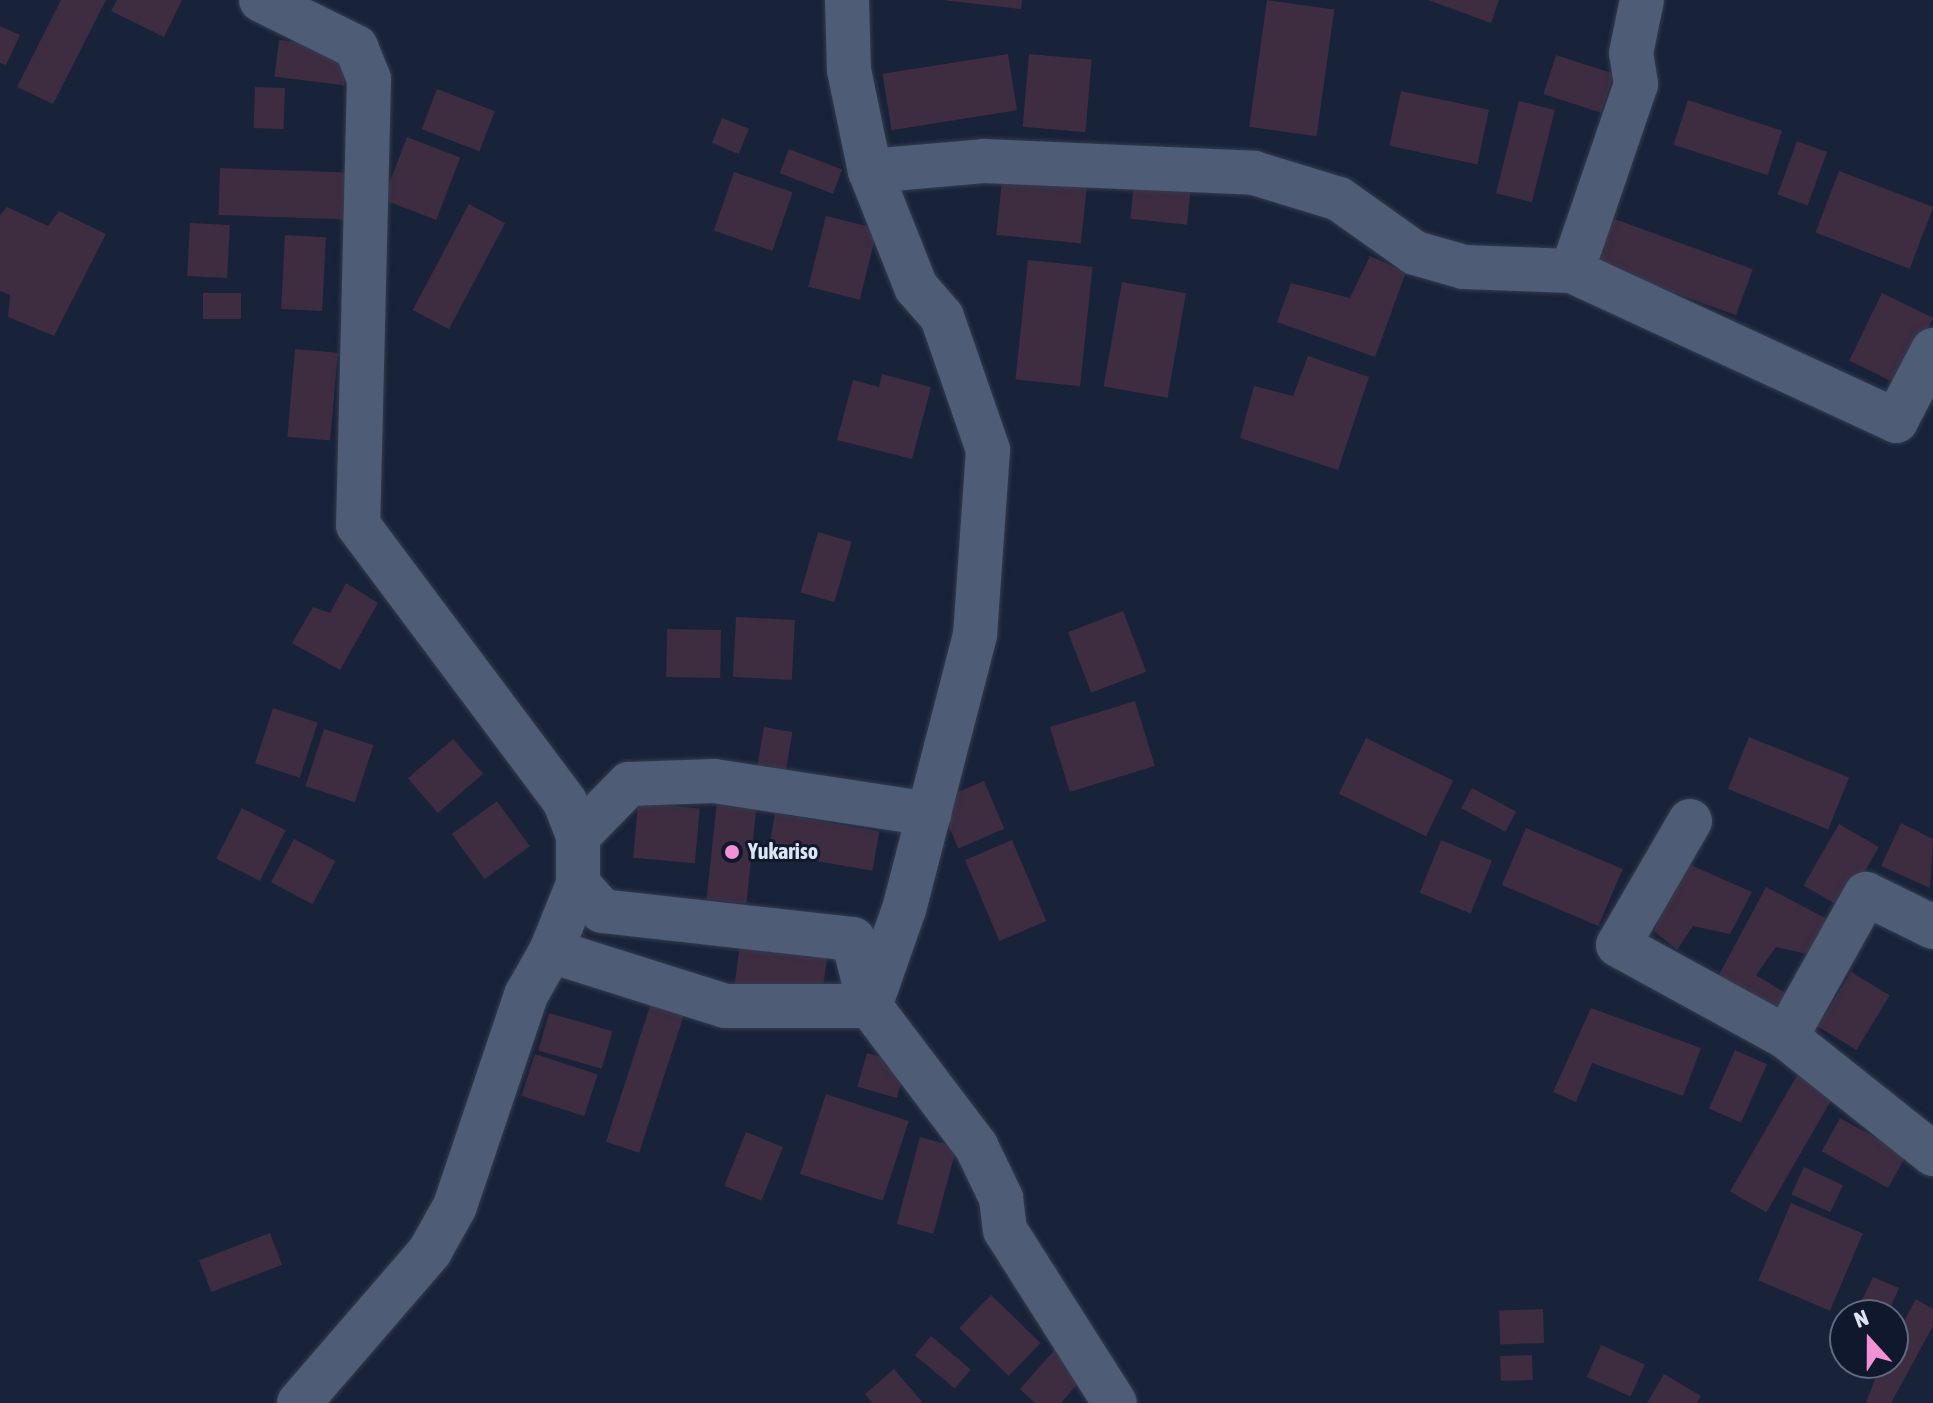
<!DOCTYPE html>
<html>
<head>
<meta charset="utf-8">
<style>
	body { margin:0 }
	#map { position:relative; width:1933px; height:1403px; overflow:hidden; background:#182238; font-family:"Asap Condensed",sans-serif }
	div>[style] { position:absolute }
	.building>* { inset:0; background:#3e2c41; transform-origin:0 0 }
	.roads { filter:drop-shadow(0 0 2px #343b4d) drop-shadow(0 0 2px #343b4d) }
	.minor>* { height:44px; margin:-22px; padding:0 22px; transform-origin:22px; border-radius:22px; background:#4f5c75 }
	.dots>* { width:22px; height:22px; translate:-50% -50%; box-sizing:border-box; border:4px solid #0f182d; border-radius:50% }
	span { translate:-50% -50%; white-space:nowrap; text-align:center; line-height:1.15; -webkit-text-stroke:6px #0f182d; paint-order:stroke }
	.poi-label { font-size:22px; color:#dde5f4; font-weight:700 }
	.left { translate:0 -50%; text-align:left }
	.north { position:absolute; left:1829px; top:1299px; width:80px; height:80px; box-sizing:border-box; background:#0f182d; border:2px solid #616a7d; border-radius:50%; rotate:339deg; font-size:22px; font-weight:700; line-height:32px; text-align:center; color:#dde5f4 }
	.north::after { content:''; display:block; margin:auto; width:28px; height:36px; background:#f391d6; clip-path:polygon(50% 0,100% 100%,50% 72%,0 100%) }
</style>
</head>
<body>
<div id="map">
	<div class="building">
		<div style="clip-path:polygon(61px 0,106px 0,53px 104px,17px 87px)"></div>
		<div style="clip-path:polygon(117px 0,182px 0,164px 37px,111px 11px)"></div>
		<div style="clip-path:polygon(942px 0,1022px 0,1021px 9px)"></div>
		<div style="left:1267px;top:0;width:68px;height:128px;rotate:8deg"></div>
		<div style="clip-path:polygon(1428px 0,1499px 0,1491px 23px)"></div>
		<div style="clip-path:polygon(0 26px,20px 35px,6px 65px,0 63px)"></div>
		<div style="left:279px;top:40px;width:70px;height:37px;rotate:7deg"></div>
		<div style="left:1008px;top:54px;width:57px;height:127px;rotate:81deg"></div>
		<div style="left:1029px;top:54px;width:63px;height:73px;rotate:5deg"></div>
		<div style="left:1556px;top:55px;width:61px;height:41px;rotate:18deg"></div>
		<div style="left:255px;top:87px;width:30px;height:41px;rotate:2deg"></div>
		<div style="left:437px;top:89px;width:62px;height:43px;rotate:21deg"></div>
		<div style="left:1401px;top:91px;width:90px;height:56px;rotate:12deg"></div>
		<div style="left:1688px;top:100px;width:99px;height:47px;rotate:18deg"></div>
		<div style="left:1519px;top:101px;width:37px;height:95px;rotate:14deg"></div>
		<div style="left:722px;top:118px;width:29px;height:27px;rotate:22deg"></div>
		<div style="left:407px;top:137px;width:57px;height:67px;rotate:21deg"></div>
		<div style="left:1797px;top:141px;width:32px;height:57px;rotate:20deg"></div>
		<div style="left:789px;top:149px;width:57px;height:26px;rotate:21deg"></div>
		<div style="left:220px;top:168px;width:127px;height:47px;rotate:2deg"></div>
		<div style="left:1003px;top:171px;width:85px;height:64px;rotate:6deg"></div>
		<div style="left:1839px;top:171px;width:101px;height:66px;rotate:21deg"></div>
		<div style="left:734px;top:172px;width:62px;height:62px;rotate:19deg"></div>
		<div style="left:1135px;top:174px;width:57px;height:45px;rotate:6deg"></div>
		<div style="left:469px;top:204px;width:41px;height:120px;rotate:28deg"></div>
		<div style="clip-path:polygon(7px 207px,48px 226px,59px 211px,106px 234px,54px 336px,8px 317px,10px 295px,0 291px,0 215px)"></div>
		<div style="left:826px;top:216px;width:53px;height:73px;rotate:14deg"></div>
		<div style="left:1609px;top:217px;width:153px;height:49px;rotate:20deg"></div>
		<div style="left:190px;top:223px;width:40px;height:53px;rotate:3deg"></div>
		<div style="left:285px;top:235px;width:41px;height:74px;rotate:3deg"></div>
		<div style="clip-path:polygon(1370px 256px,1406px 272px,1375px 357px,1277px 322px,1291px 283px,1350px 298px)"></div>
		<div style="left:1028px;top:260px;width:65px;height:120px;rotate:6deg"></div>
		<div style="left:1122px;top:282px;width:65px;height:106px;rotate:10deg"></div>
		<div style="left:241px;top:293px;width:26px;height:38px;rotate:90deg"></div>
		<div style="left:1882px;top:293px;width:57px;height:75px;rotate:26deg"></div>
		<div style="left:295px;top:349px;width:43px;height:88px;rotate:5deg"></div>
		<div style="clip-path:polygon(1308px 356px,1369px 377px,1338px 470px,1240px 438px,1254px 386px,1293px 396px)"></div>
		<div style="clip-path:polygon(882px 374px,931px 387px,912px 459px,837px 440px,853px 380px,879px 387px)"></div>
		<div style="left:818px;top:532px;width:35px;height:63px;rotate:16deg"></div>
		<div style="clip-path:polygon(346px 583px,378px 603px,340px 670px,292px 643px,313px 607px,330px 613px)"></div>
		<div style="left:1123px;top:611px;width:65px;height:59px;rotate:69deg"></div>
		<div style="left:736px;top:617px;width:59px;height:60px;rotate:3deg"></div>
		<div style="left:667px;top:629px;width:54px;height:48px;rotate:1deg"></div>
		<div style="left:1135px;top:701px;width:68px;height:89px;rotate:73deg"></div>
		<div style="left:273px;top:708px;width:47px;height:58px;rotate:18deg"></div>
		<div style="left:764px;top:727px;width:29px;height:41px;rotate:10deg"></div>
		<div style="left:324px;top:729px;width:52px;height:60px;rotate:18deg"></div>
		<div style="left:1749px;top:737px;width:108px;height:56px;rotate:22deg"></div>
		<div style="left:1366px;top:738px;width:97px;height:62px;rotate:26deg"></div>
		<div style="left:453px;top:739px;width:46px;height:60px;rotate:49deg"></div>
		<div style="left:984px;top:781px;width:52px;height:50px;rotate:67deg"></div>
		<div style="left:1472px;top:788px;width:50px;height:23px;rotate:28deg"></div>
		<div style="left:717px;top:800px;width:40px;height:100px;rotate:6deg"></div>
		<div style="left:497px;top:801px;width:56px;height:56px;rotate:54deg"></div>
		<div style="left:638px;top:803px;width:62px;height:55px;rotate:5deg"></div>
		<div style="left:242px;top:808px;width:49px;height:57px;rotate:27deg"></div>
		<div style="left:775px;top:813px;width:106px;height:40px;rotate:10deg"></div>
		<div style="clip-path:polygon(1901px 823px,1933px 839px,1930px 888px,1881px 866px)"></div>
		<div style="left:1839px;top:824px;width:46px;height:71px;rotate:30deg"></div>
		<div style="left:1526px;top:828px;width:105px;height:62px;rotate:23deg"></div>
		<div style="left:294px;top:839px;width:47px;height:49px;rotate:28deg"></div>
		<div style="left:1012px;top:840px;width:88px;height:51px;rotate:67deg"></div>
		<div style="left:1441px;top:840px;width:55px;height:57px;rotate:22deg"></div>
		<div style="clip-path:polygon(1684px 862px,1752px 892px,1730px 934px,1693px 926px,1677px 950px,1654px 931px)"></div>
		<div style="clip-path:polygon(1766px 887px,1829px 920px,1811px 955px,1776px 947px,1756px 975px,1795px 999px,1776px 1020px,1713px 986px)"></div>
		<div style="left:741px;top:938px;width:88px;height:52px;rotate:8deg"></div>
		<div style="left:1851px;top:972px;width:45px;height:64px;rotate:31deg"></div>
		<div style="left:651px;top:1003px;width:35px;height:146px;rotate:18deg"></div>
		<div style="clip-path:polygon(1591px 1008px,1701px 1048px,1683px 1096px,1592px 1063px,1576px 1102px,1553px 1092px)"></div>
		<div style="left:549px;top:1013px;width:66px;height:39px;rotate:16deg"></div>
		<div style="left:1735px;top:1050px;width:35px;height:64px;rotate:24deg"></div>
		<div style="left:867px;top:1053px;width:41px;height:35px;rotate:16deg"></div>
		<div style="left:535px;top:1054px;width:66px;height:44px;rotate:18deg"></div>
		<div style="left:1799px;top:1072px;width:42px;height:138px;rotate:30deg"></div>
		<div style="left:826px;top:1094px;width:87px;height:84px;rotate:18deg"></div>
		<div style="left:1840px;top:1118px;width:76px;height:38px;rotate:29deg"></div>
		<div style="left:746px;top:1132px;width:40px;height:58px;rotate:22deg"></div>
		<div style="left:920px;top:1137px;width:38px;height:90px;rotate:15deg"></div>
		<div style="left:1804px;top:1167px;width:43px;height:30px;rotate:25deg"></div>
		<div style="left:1791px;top:1203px;width:78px;height:84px;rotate:23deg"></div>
		<div style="left:270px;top:1233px;width:34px;height:76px;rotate:69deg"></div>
		<div style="clip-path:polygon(1873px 1277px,1899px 1288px,1887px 1315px,1855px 1315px)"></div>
		<div style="left:991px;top:1295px;width:69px;height:46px;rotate:44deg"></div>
		<div style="clip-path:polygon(1916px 1299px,1933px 1309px,1933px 1326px,1891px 1403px,1866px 1403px,1881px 1363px,1893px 1363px,1893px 1341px)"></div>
		<div style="left:1543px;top:1309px;width:34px;height:44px;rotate:88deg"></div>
		<div style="left:931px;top:1336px;width:52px;height:25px;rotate:40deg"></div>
		<div style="left:1601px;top:1345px;width:48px;height:35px;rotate:24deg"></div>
		<div style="clip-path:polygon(1058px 1346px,1088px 1372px,1061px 1403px,1035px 1403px,1020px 1389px)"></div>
		<div style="left:1532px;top:1355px;width:25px;height:32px;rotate:88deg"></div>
		<div style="clip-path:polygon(894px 1369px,923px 1403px,872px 1403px,865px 1394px)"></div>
		<div style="clip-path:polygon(1664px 1374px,1701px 1396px,1697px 1403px,1647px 1403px)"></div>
	</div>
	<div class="roads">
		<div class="minor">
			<div style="left:261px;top:0;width:106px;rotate:26.3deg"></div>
			<div style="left:356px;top:47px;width:35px;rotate:68deg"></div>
			<div style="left:369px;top:79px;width:446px;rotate:91.4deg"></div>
			<div style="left:358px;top:525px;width:346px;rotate:53.2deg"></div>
			<div style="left:565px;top:802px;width:36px;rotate:69deg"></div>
			<div style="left:578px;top:836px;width:48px;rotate:90deg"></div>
			<div style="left:578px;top:884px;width:72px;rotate:111.9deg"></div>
			<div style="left:551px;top:951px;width:182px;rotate:17.5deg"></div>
			<div style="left:725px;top:1006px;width:145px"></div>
			<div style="left:847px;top:0;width:70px;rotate:88.4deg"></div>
			<div style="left:849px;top:70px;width:103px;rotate:78.3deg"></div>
			<div style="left:870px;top:171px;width:125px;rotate:68.4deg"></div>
			<div style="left:916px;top:287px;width:40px;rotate:49deg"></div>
			<div style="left:942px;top:317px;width:141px;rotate:70.9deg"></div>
			<div style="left:988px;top:450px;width:185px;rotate:94deg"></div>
			<div style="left:975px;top:635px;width:283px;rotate:104.5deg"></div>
			<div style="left:904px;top:909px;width:103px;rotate:109.3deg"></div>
			<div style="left:870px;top:171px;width:114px;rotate:-5deg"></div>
			<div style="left:984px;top:161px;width:270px;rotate:2.5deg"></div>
			<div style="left:1254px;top:173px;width:89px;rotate:17deg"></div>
			<div style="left:1339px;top:199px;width:93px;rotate:35.4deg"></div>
			<div style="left:1415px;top:253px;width:51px;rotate:15.9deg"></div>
			<div style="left:1464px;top:267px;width:108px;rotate:2.1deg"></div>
			<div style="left:1572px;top:271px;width:357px;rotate:24.8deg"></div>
			<div style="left:1896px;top:421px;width:80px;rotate:-62.5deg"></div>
			<div style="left:1572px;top:271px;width:198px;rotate:-71.1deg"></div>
			<div style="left:1636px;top:84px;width:31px;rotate:-99deg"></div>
			<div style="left:1631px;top:53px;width:54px;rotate:-78.3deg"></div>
			<div style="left:1690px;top:821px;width:143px;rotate:120.1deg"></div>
			<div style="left:1618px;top:945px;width:192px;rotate:28.7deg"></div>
			<div style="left:1786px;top:1037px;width:188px;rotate:38.5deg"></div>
			<div style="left:578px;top:836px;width:73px;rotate:-45.6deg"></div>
			<div style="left:629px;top:784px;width:85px;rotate:-2deg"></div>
			<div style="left:714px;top:781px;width:218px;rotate:8.7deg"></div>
			<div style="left:578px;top:884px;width:36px;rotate:48deg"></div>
			<div style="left:602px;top:911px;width:253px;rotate:6.4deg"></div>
			<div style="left:853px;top:939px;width:69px;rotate:75.8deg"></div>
			<div style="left:870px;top:1006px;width:176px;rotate:52.9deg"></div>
			<div style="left:976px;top:1146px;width:58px;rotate:64.3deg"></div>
			<div style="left:1001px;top:1198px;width:32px;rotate:83deg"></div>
			<div style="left:1005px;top:1230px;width:205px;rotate:57.6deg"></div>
			<div style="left:1786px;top:1037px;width:164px;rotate:-60.8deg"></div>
			<div style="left:1866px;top:894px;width:75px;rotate:26.2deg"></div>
			<div style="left:299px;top:1403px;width:201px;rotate:-49.2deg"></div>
			<div style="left:430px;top:1251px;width:51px;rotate:-60.9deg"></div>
			<div style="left:455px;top:1206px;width:223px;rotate:-71.4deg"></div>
			<div style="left:526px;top:995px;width:51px;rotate:-60.4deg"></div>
		</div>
	</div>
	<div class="dots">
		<div style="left:732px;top:852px;background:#f391d6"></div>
	</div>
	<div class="poi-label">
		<span class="left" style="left:748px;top:852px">Yukariso</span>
	</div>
	<div class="north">N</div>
</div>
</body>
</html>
